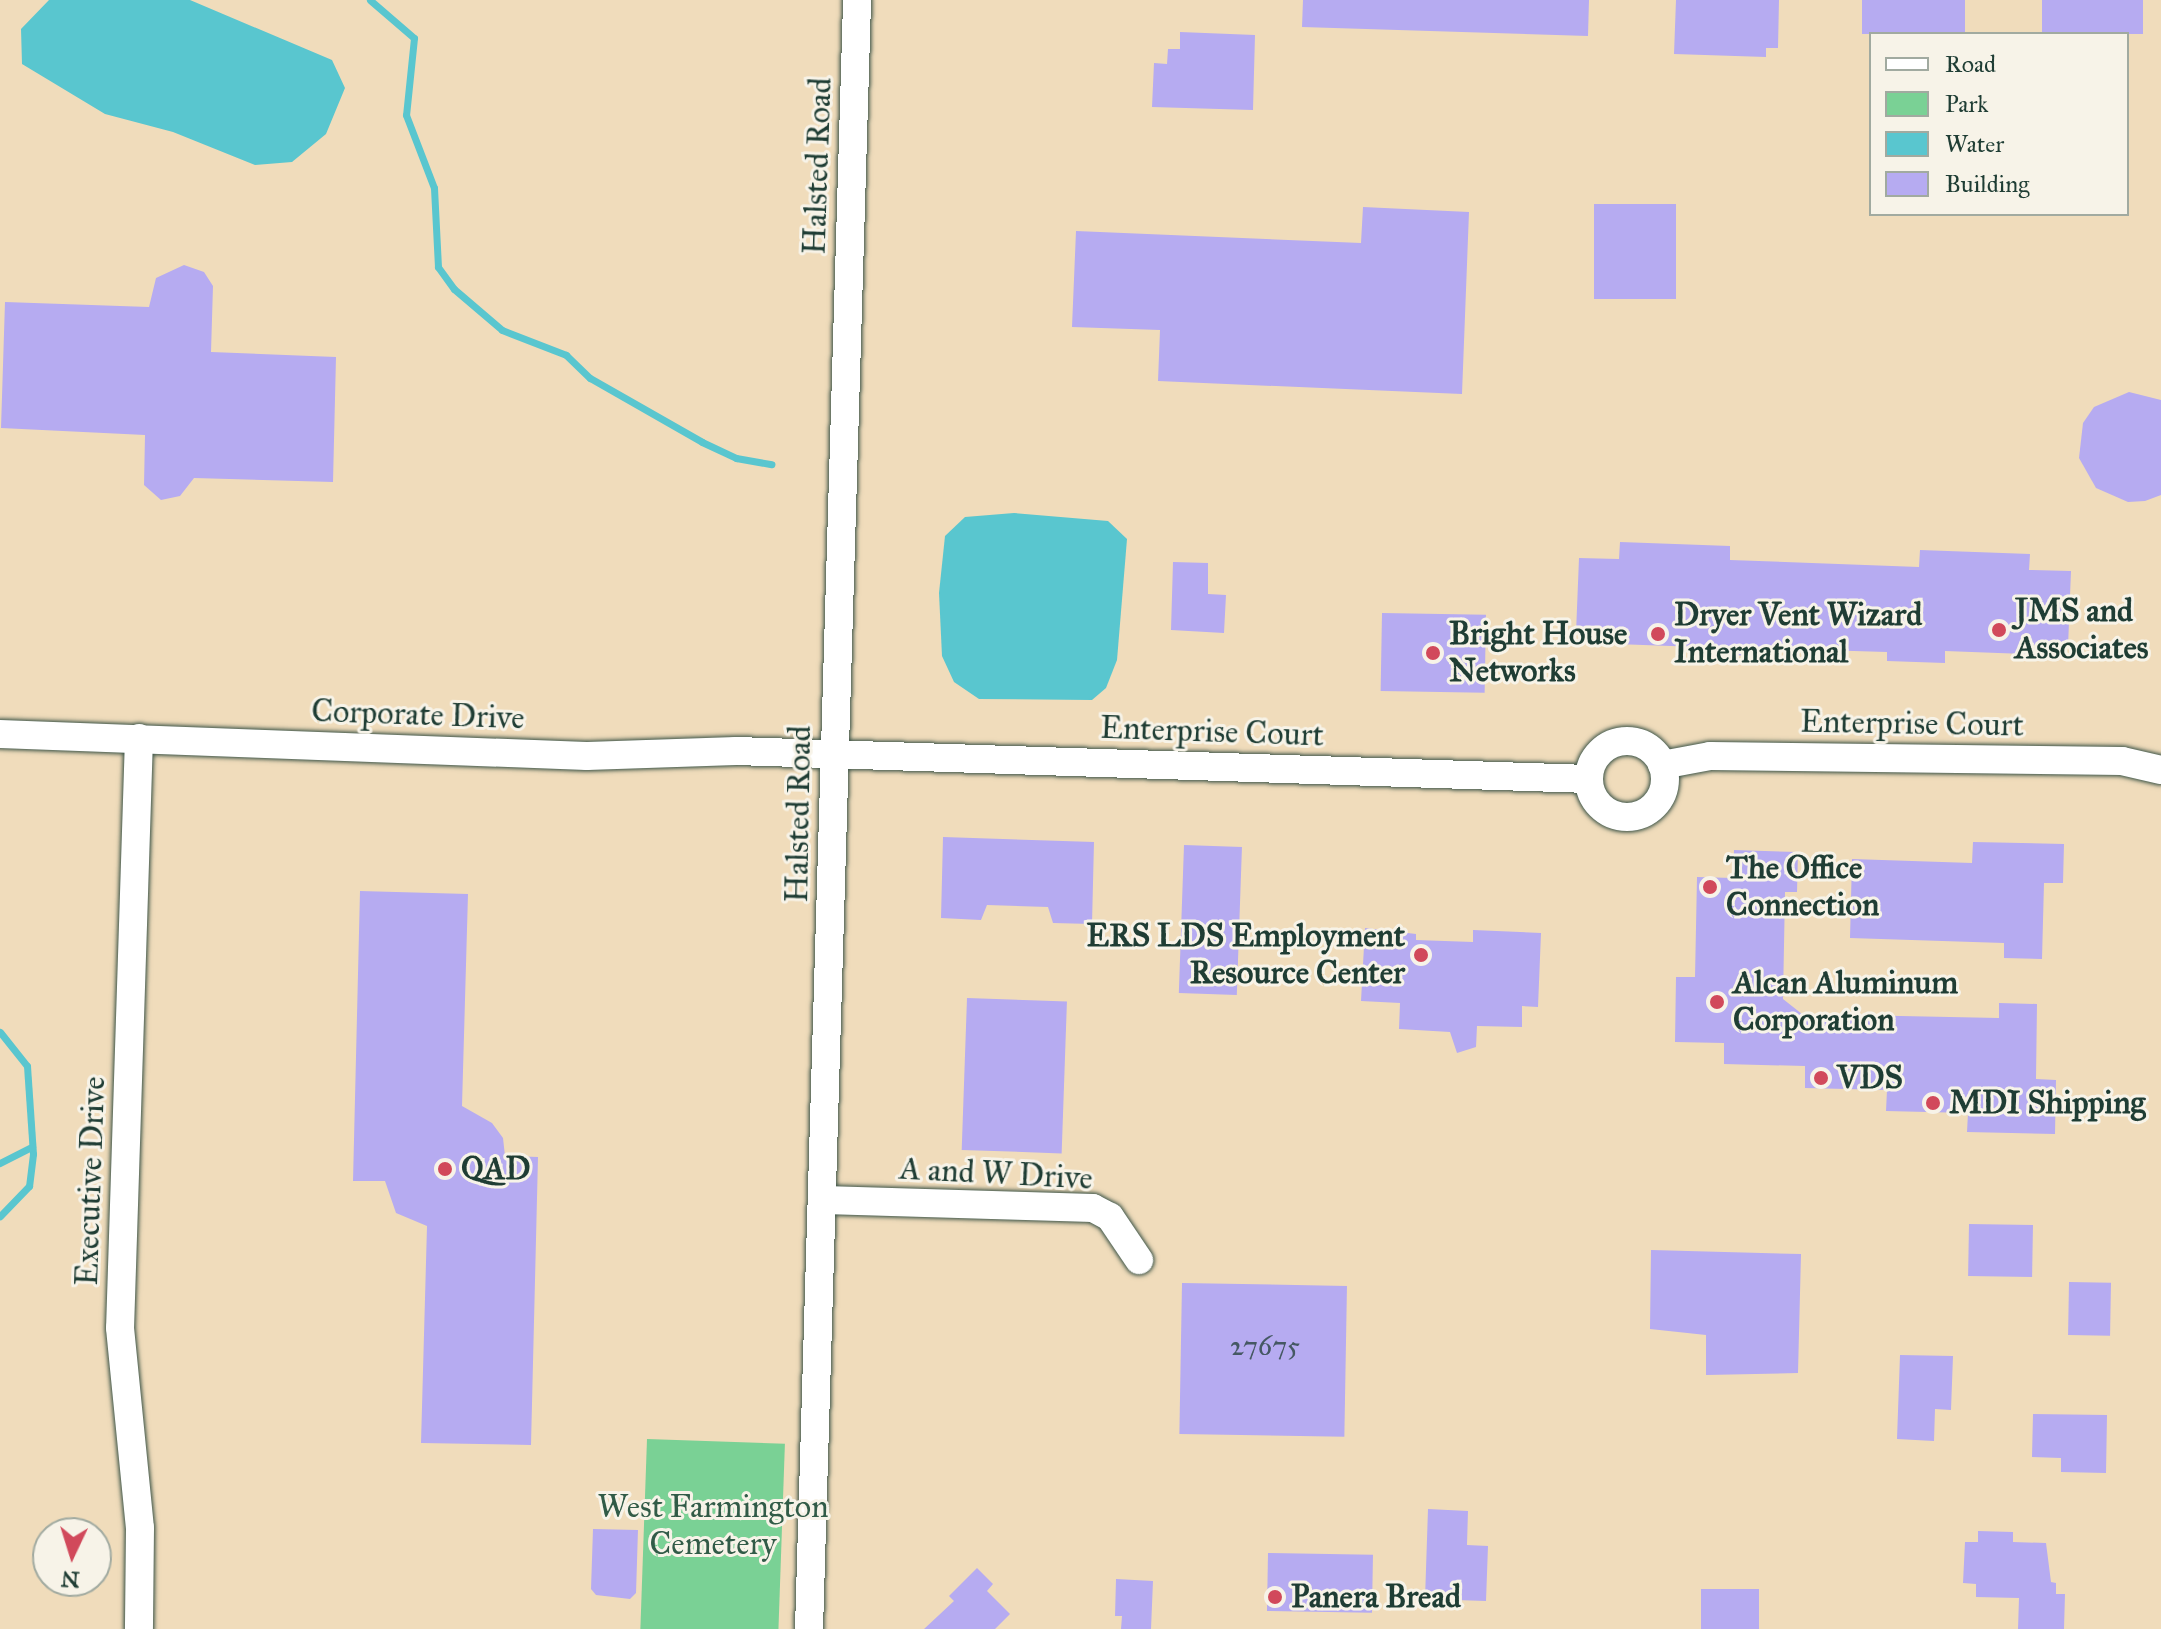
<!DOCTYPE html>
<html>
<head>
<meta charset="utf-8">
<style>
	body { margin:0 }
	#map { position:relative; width:2161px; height:1629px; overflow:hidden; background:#f0dcbb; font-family:"IM FELL Great Primer",serif }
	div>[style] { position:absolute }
	.green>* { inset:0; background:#7ad195; transform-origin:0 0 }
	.water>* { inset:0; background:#59c6cf }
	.stream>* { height:7px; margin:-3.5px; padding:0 3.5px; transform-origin:3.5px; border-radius:3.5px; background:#59c6cf }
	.building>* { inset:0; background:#b6abf1; transform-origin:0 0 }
	.roads { filter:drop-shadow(0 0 2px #3e5548) drop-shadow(0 0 2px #3e5548) }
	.minor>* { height:28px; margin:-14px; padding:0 14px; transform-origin:14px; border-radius:14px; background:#fff }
	.minor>.ring { margin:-14px; padding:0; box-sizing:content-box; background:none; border:28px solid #fff; border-radius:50% }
	.dots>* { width:22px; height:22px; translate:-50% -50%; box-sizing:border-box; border:4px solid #f7f3e8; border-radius:50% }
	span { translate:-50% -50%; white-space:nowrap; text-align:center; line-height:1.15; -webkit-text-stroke:6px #f7f3e8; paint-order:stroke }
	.number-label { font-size:28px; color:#455863 }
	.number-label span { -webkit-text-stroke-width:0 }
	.street-label { font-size:32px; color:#1f3d34 }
	.poi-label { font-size:32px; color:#1f3d34; font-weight:700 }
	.left { translate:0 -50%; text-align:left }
	.right { translate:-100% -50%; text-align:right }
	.park-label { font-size:32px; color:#315b47 }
	.legend { position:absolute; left:1869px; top:32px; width:260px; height:184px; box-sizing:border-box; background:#f7f3e8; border:2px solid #a1aaa0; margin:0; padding:10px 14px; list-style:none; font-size:24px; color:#1f3d34 }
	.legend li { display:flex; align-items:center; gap:16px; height:40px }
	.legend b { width:40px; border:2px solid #a1aaa0 }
	.north { position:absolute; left:32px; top:1517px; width:80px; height:80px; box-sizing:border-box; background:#f7f3e8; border:2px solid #a1aaa0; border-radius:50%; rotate:184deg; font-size:22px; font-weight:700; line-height:32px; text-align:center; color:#1f3d34 }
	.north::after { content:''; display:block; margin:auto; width:28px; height:36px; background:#d1495b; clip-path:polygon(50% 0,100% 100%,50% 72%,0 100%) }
</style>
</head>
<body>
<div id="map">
	<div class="green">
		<div style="left:647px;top:1439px;width:138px;height:190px;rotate:2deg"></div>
	</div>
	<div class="water">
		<div style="clip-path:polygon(49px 0,190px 0,332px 60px,345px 88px,326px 134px,292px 162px,255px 165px,173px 132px,105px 114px,22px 64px,21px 29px)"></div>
		<div style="clip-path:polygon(1014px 513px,1108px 521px,1127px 539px,1117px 660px,1106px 688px,1092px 700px,979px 699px,954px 682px,942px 656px,939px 593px,945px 536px,965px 517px)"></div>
	</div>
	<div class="stream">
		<div style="left:370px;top:0;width:58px;rotate:40.8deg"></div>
		<div style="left:414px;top:38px;width:77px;rotate:95.9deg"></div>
		<div style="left:406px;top:115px;width:78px;rotate:69deg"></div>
		<div style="left:434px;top:188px;width:79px;rotate:87.1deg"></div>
		<div style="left:438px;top:267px;width:27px;rotate:54deg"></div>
		<div style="left:454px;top:289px;width:63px;rotate:40.5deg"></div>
		<div style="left:502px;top:330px;width:69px;rotate:21.3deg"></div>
		<div style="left:566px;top:355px;width:33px;rotate:44deg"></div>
		<div style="left:590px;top:378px;width:129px;rotate:29.7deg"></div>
		<div style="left:702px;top:442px;width:38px;rotate:25deg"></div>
		<div style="left:736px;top:458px;width:36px;rotate:10deg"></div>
		<div style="left:0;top:1032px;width:43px;rotate:51.5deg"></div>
		<div style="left:27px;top:1066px;width:88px;rotate:86.1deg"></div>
		<div style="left:33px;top:1154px;width:32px;rotate:97deg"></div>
		<div style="left:29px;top:1186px;width:42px;rotate:134deg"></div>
		<div style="left:0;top:1163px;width:36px;rotate:-27deg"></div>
	</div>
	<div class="building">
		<div style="clip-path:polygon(1303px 0,1589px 0,1588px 36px,1302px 27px)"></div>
		<div style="clip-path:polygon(1676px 0,1779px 0,1778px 48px,1766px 48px,1766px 57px,1674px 54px)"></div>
		<div style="left:1862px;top:0;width:103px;height:34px"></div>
		<div style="left:2042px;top:0;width:101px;height:34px"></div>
		<div style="clip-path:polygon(1180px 32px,1255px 35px,1253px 110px,1152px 107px,1154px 63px,1167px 64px,1168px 49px,1180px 49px)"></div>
		<div style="left:1676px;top:204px;width:95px;height:82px;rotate:90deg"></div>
		<div style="clip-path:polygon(1363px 207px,1469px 212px,1462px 394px,1158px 381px,1160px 330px,1072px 327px,1076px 231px,1361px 243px)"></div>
		<div style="clip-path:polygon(184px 265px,204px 272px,213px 286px,211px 352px,336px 357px,333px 482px,194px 478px,180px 496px,161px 500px,144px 485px,145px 435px,1px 428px,5px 302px,149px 307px,156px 278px)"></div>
		<div style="clip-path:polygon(2129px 392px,2161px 400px,2161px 495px,2145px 501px,2128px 502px,2096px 488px,2079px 458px,2083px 423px,2094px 407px)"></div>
		<div style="clip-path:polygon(1620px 542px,1730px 546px,1730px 560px,1919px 567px,1920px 550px,2030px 554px,2029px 570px,2071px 571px,2068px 647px,2026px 645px,2025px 654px,1945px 651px,1945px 663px,1887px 661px,1887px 652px,1756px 648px,1756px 656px,1698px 654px,1698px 647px,1616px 644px,1616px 635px,1576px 633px,1579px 558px,1619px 559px)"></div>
		<div style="clip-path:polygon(1173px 562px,1208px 563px,1208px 594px,1226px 595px,1224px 633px,1171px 630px)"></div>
		<div style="left:1382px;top:613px;width:104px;height:78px;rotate:1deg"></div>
		<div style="clip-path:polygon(943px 837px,1094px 842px,1092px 924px,1053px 923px,1048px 907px,987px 905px,981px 920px,941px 918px)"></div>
		<div style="clip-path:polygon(1973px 842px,2064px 844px,2063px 883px,2044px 883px,2042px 959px,2004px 958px,2004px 943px,1850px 938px,1852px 859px,1972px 863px)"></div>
		<div style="left:1184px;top:845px;width:58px;height:148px;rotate:2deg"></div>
		<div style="clip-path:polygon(1734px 850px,1798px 852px,1797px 892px,1785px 892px,1783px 999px,1802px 1014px,1999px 1018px,1999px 1003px,2037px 1004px,2036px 1079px,2056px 1080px,2055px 1134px,1967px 1132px,1968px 1113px,1886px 1111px,1887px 1090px,1805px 1088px,1805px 1066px,1724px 1064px,1724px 1043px,1675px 1042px,1676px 977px,1695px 977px,1697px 877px,1733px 878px)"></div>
		<div style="clip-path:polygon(360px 891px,468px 894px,462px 1106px,492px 1123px,503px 1138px,505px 1156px,538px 1157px,531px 1445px,421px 1443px,427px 1226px,396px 1213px,385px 1181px,353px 1181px)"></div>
		<div style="clip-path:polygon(1365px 928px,1416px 934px,1416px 940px,1473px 942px,1473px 930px,1541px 933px,1538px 1007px,1522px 1006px,1522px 1027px,1477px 1026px,1476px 1047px,1457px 1053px,1450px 1032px,1399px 1029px,1400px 1003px,1361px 1001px)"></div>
		<div style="left:967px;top:998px;width:100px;height:152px;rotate:2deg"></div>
		<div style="left:1969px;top:1224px;width:64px;height:52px;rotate:1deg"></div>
		<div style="clip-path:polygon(1651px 1250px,1801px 1254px,1798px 1373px,1706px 1375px,1706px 1335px,1650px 1329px)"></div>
		<div style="left:2069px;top:1282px;width:42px;height:53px;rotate:1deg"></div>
		<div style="left:1182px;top:1283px;width:165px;height:151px;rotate:1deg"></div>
		<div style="clip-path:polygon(1900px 1355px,1953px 1356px,1951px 1410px,1935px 1409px,1934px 1441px,1897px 1439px)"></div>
		<div style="clip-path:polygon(2033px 1414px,2107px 1415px,2106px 1473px,2061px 1472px,2061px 1458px,2032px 1457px)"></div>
		<div style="clip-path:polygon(1428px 1509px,1468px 1511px,1467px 1545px,1488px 1546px,1486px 1601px,1425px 1599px)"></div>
		<div style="clip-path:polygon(593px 1529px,638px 1530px,636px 1593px,630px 1599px,596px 1595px,591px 1589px)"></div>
		<div style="clip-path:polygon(1978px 1531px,2013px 1532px,2013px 1542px,2046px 1543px,2051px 1582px,2056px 1583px,2056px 1594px,2065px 1594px,2064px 1629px,2018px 1629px,2019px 1598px,1976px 1597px,1976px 1584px,1963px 1583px,1965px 1542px,1978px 1542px)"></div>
		<div style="left:1268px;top:1553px;width:105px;height:58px;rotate:1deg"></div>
		<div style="clip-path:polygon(977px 1568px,993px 1584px,987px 1591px,1010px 1614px,995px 1629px,924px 1629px,954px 1601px,949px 1596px)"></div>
		<div style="clip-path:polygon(1116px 1579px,1153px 1581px,1151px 1629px,1121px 1629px,1122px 1616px,1115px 1616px)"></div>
		<div style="left:1701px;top:1589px;width:58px;height:40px"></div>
	</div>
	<div class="roads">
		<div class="minor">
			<div style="left:0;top:734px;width:587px;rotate:2.15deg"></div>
			<div style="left:587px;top:756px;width:149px;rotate:-1.9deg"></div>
			<div style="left:736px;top:751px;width:852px;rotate:1.88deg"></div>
			<div style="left:139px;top:738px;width:590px;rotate:91.84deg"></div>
			<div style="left:120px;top:1328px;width:201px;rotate:84.3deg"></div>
			<div style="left:140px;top:1528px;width:101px;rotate:90.6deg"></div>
			<div class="ring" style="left:1589px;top:741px;width:48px;height:48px"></div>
			<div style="left:1662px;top:765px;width:49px;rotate:-10.6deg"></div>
			<div style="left:1710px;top:756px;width:412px;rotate:0.7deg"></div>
			<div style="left:2122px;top:761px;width:40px;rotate:13deg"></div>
			<div style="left:824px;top:1200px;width:269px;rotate:1.7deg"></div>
			<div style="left:1093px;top:1208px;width:19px;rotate:28deg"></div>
			<div style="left:1110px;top:1217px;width:52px;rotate:56deg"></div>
			<div style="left:809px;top:1629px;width:1630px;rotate:-88.31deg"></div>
		</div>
	</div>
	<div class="dots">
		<div style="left:1999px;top:630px;background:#d1495b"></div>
		<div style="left:1658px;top:634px;background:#d1495b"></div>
		<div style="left:1433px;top:653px;background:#d1495b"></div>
		<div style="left:1710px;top:887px;background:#d1495b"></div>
		<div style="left:1421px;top:955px;background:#d1495b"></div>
		<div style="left:1717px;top:1002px;background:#d1495b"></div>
		<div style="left:1821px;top:1078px;background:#d1495b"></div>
		<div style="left:1933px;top:1103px;background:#d1495b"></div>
		<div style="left:445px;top:1169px;background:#d1495b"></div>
		<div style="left:1275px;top:1597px;background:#d1495b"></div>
	</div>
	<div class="number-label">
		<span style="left:1265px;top:1346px">27675</span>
	</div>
	<div class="street-label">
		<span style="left:818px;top:166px;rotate:-88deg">Halsted Road</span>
		<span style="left:418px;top:715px;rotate:2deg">Corporate Drive</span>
		<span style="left:1912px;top:724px;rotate:1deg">Enterprise Court</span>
		<span style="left:1212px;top:732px;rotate:2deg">Enterprise Court</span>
		<span style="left:799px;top:814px;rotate:-89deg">Halsted Road</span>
		<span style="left:996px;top:1174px;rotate:3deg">A and W Drive</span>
		<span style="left:91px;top:1181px;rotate:-88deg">Executive Drive</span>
	</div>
	<div class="poi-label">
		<span class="left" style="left:2015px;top:630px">JMS and<br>Associates</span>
		<span class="left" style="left:1674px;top:634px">Dryer Vent Wizard<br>International</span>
		<span class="left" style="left:1449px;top:653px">Bright House<br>Networks</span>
		<span class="left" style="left:1726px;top:887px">The Office<br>Connection</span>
		<span class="right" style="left:1405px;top:955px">ERS LDS Employment<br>Resource Center</span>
		<span class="left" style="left:1733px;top:1002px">Alcan Aluminum<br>Corporation</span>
		<span class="left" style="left:1837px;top:1078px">VDS</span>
		<span class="left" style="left:1949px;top:1103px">MDI Shipping</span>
		<span class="left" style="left:461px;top:1169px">QAD</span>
		<span class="left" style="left:1291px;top:1597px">Panera Bread</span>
	</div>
	<div class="park-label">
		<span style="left:713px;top:1526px">West Farmington<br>Cemetery</span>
	</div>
	<ul class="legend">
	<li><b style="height:10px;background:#fff"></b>Road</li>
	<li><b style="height:22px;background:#7ad195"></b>Park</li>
	<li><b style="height:22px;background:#59c6cf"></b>Water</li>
	<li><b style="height:22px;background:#b6abf1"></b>Building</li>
	</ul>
	<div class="north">N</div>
</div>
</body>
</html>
